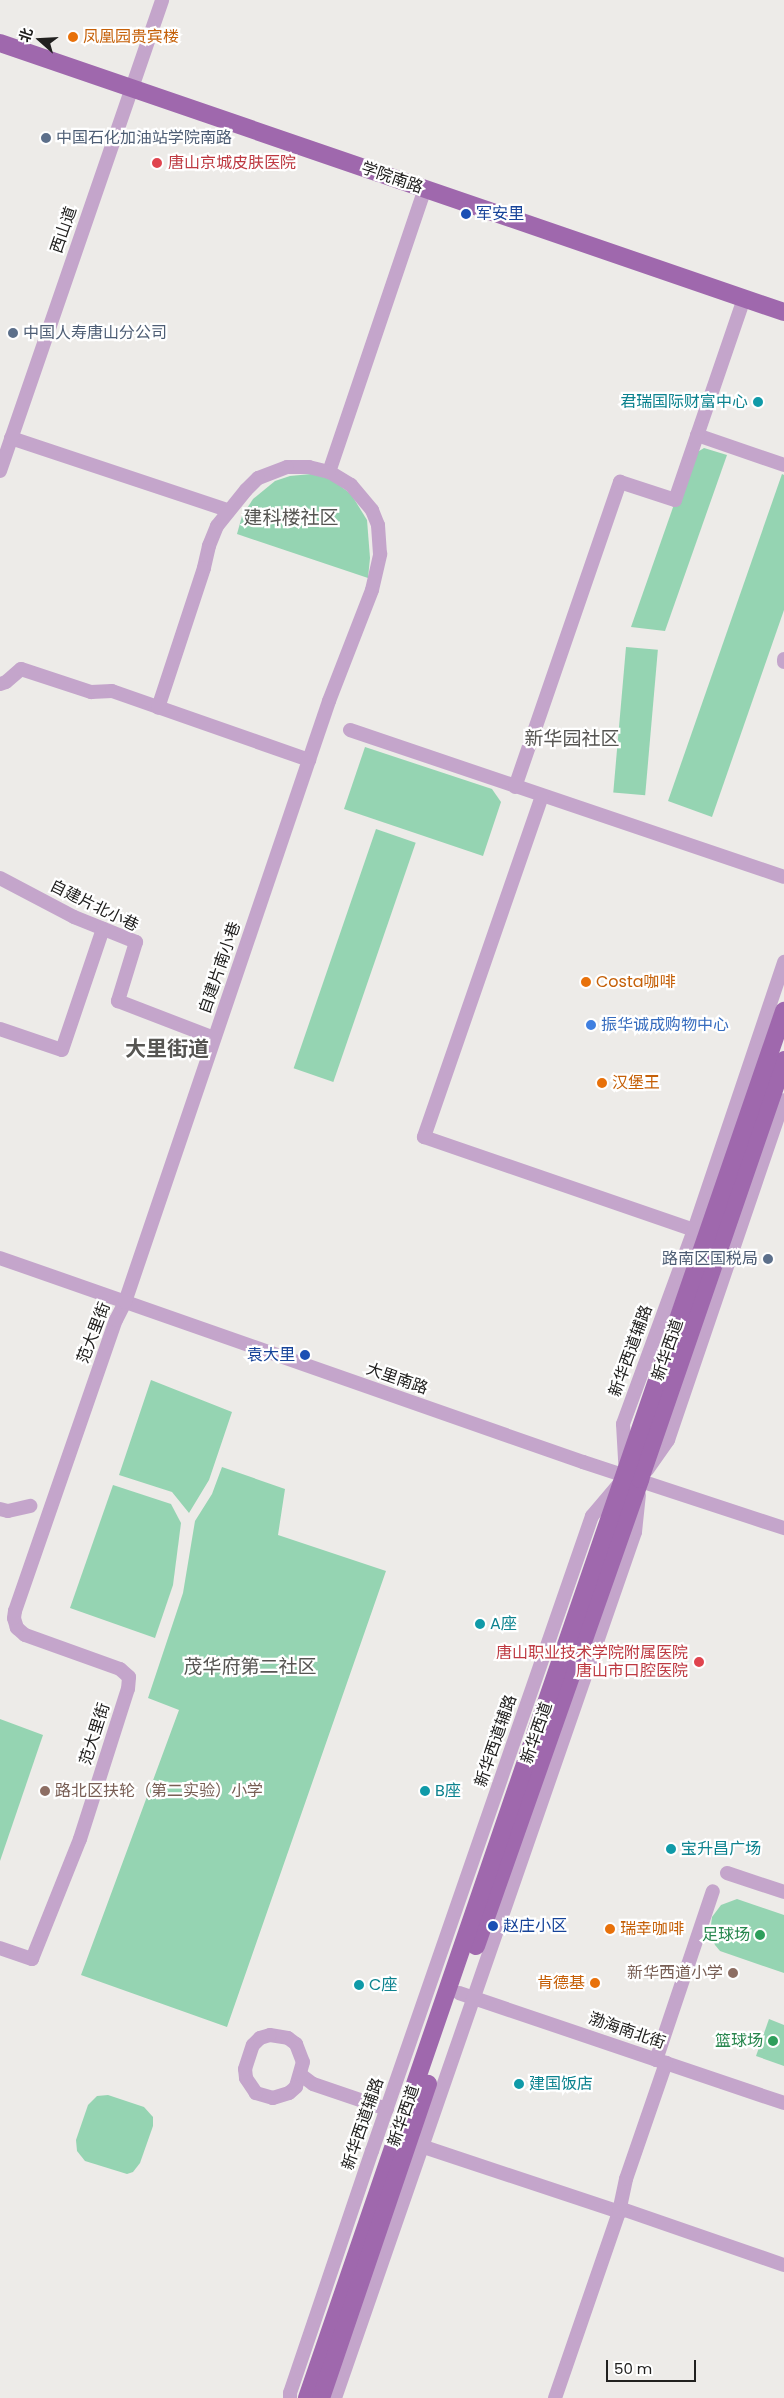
<!DOCTYPE html>
<html>
<head>
<meta charset="utf-8">
<style>
	body { margin:0 }
	#map { position:relative; width:784px; height:2398px; overflow:hidden; background:#edebe8; font-family:Poppins,"Noto Sans SC",sans-serif }
	div>[style] { position:absolute }
	.green>* { inset:0; background:#95d4b2; transform-origin:0 0 }
	.minor>* { height:14px; margin:-7px; padding:0 7px; transform-origin:7px; border-radius:7px; background:#c4a5cb }
	.major>* { height:18px; margin:-9px; padding:0 9px; transform-origin:9px; border-radius:9px; background:#9f68ad }
	.dots>* { width:14px; height:14px; translate:-50% -50%; box-sizing:border-box; border:2px solid #fff; border-radius:50% }
	span { translate:-50% -50%; white-space:nowrap; text-align:center; line-height:1.15; -webkit-text-stroke:4.5px #fff; paint-order:stroke }
	.food-label { font-size:16px; color:#c56008 }
	.left { translate:0 -50%; text-align:left }
	.right { translate:-100% -50%; text-align:right }
	.service-label { font-size:16px; color:#4e5e75 }
	.health-label { font-size:16px; color:#be3a42 }
	.street-label { font-size:16px; color:#21201f }
	.transit-label { font-size:16px; color:#164399 }
	.culture-label { font-size:16px; color:#0d838f }
	.shop-label { font-size:16px; color:#366cbe }
	.education-label { font-size:16px; color:#785e54 }
	.leisure-label { font-size:16px; color:#27864d }
	.quarter-label { font-size:19px; color:#565552 }
	.district-label { font-size:21px; color:#565552; font-weight:700 }
	.north { position:absolute; left:15px; top:15px; width:50px; height:50px; -webkit-text-stroke:4px #fff; paint-order:stroke; rotate:289deg; font-size:14px; font-weight:700; line-height:20px; text-align:center; color:#21201f }
	.north::after { content:''; display:block; margin:auto; width:18px; height:22px; background:#21201f; clip-path:polygon(50% 0,100% 100%,50% 72%,0 100%) }
	.scale { position:absolute; left:606px; top:2360px; width:90px; height:22px; box-sizing:border-box; border:2px solid #21201f; border-top:0; padding-left:6px; font-size:15px; line-height:18px; white-space:nowrap; color:#21201f; -webkit-text-stroke:4px #fff; paint-order:stroke }
</style>
</head>
<body>
<div id="map">
	<div class="green">
		<div style="clip-path:polygon(704px 448px,727px 455px,665px 631px,631px 627px,691px 456px)"></div>
		<div style="clip-path:polygon(311px 474px,331px 479px,351px 494px,367px 520px,370px 558px,368px 578px,237px 534px,242px 516px,253px 499px,275px 481px,290px 476px)"></div>
		<div style="clip-path:polygon(782px 474px,784px 475px,784px 610px,712px 817px,668px 801px)"></div>
		<div style="left:626px;top:647px;width:32px;height:146px;rotate:5deg"></div>
		<div style="clip-path:polygon(365px 747px,492px 789px,501px 802px,483px 856px,344px 809px)"></div>
		<div style="left:376px;top:829px;width:42px;height:253px;rotate:19deg"></div>
		<div style="clip-path:polygon(151px 1380px,232px 1412px,209px 1480px,189px 1513px,172px 1492px,119px 1475px)"></div>
		<div style="clip-path:polygon(222px 1467px,285px 1489px,278px 1535px,386px 1571px,227px 2027px,81px 1975px,179px 1710px,148px 1698px,183px 1593px,195px 1521px,212px 1494px)"></div>
		<div style="clip-path:polygon(113px 1485px,171px 1504px,181px 1523px,173px 1585px,155px 1638px,70px 1608px)"></div>
		<div style="clip-path:polygon(0 1719px,43px 1735px,0 1861px)"></div>
		<div style="clip-path:polygon(737px 1899px,784px 1915px,784px 1973px,720px 1951px,715px 1945px,710px 1933px,712px 1917px,721px 1905px)"></div>
		<div style="clip-path:polygon(769px 2019px,784px 2025px,784px 2066px,756px 2056px)"></div>
		<div style="clip-path:polygon(108px 2095px,144px 2107px,153px 2117px,153px 2126px,140px 2163px,133px 2172px,127px 2174px,85px 2161px,77px 2151px,76px 2140px,88px 2105px,97px 2096px)"></div>
	</div>
	<div class="minor">
		<div style="left:697px;top:435px;width:92px;rotate:19deg"></div>
		<div style="left:11px;top:438px;width:229px;rotate:18.4deg"></div>
		<div style="left:0;top:471px;width:498px;rotate:-71deg"></div>
		<div style="left:329px;top:472px;width:299px;rotate:-71.3deg"></div>
		<div style="left:784px;top:659px;width:3px;rotate:90deg"></div>
		<div style="left:0;top:684px;width:6px;rotate:-18deg"></div>
		<div style="left:6px;top:682px;width:20px;rotate:-41deg"></div>
		<div style="left:21px;top:669px;width:74px;rotate:18.2deg"></div>
		<div style="left:91px;top:692px;width:21px;rotate:-3deg"></div>
		<div style="left:112px;top:691px;width:209px;rotate:19.3deg"></div>
		<div style="left:350px;top:730px;width:458px;rotate:18.7deg"></div>
		<div style="left:515px;top:787px;width:323px;rotate:-71deg"></div>
		<div style="left:620px;top:482px;width:58px;rotate:18.1deg"></div>
		<div style="left:675px;top:500px;width:213px;rotate:-71.1deg"></div>
		<div style="left:542px;top:796px;width:361px;rotate:109.1deg"></div>
		<div style="left:424px;top:1137px;width:286px;rotate:19deg"></div>
		<div style="left:0;top:878px;width:84px;rotate:27.8deg"></div>
		<div style="left:74px;top:917px;width:67px;rotate:22deg"></div>
		<div style="left:136px;top:942px;width:62px;rotate:107deg"></div>
		<div style="left:118px;top:1001px;width:103px;rotate:21.1deg"></div>
		<div style="left:0;top:1029px;width:65px;rotate:18.7deg"></div>
		<div style="left:62px;top:1050px;width:128px;rotate:-71.3deg"></div>
		<div style="left:0;top:1258px;width:618px;rotate:19.29deg"></div>
		<div style="left:583px;top:1462px;width:212px;rotate:18.2deg"></div>
		<div style="left:647px;top:1470px;width:37px;rotate:-55deg"></div>
		<div style="left:668px;top:1440px;width:359px;rotate:-71.2deg"></div>
		<div style="left:0;top:1509px;width:8px;rotate:14deg"></div>
		<div style="left:8px;top:1511px;width:23px;rotate:-13deg"></div>
		<div style="left:727px;top:1873px;width:60px;rotate:18.4deg"></div>
		<div style="left:0;top:1948px;width:34px;rotate:19deg"></div>
		<div style="left:32px;top:1959px;width:129px;rotate:-68.2deg"></div>
		<div style="left:80px;top:1839px;width:157px;rotate:-72.3deg"></div>
		<div style="left:128px;top:1689px;width:12px;rotate:-85deg"></div>
		<div style="left:129px;top:1677px;width:12px;rotate:-138deg"></div>
		<div style="left:120px;top:1669px;width:101px;rotate:-160.3deg"></div>
		<div style="left:25px;top:1635px;width:11px;rotate:-139deg"></div>
		<div style="left:17px;top:1628px;width:10px;rotate:-107deg"></div>
		<div style="left:14px;top:1618px;width:7px;rotate:-82deg"></div>
		<div style="left:15px;top:1611px;width:308px;rotate:-70.9deg"></div>
		<div style="left:116px;top:1320px;width:20px;rotate:-63deg"></div>
		<div style="left:125px;top:1302px;width:635px;rotate:-71.25deg"></div>
		<div style="left:329px;top:701px;width:119px;rotate:-68.8deg"></div>
		<div style="left:372px;top:590px;width:37px;rotate:-77deg"></div>
		<div style="left:380px;top:554px;width:29px;rotate:-94deg"></div>
		<div style="left:378px;top:525px;width:16px;rotate:-112deg"></div>
		<div style="left:372px;top:510px;width:33px;rotate:-130deg"></div>
		<div style="left:351px;top:485px;width:26px;rotate:-149deg"></div>
		<div style="left:329px;top:472px;width:21px;rotate:-166deg"></div>
		<div style="left:309px;top:467px;width:22px;rotate:180deg"></div>
		<div style="left:287px;top:467px;width:31px;rotate:159deg"></div>
		<div style="left:258px;top:478px;width:17px;rotate:135deg"></div>
		<div style="left:246px;top:490px;width:46px;rotate:128.9deg"></div>
		<div style="left:217px;top:526px;width:22px;rotate:112deg"></div>
		<div style="left:209px;top:546px;width:23px;rotate:103deg"></div>
		<div style="left:204px;top:568px;width:147px;rotate:108.2deg"></div>
		<div style="left:459px;top:1993px;width:343px;rotate:18.7deg"></div>
		<div style="left:270px;top:2035px;width:18px;rotate:9deg"></div>
		<div style="left:288px;top:2038px;width:10px;rotate:37deg"></div>
		<div style="left:296px;top:2044px;width:19px;rotate:69deg"></div>
		<div style="left:303px;top:2062px;width:26px;rotate:106deg"></div>
		<div style="left:296px;top:2087px;width:9px;rotate:139deg"></div>
		<div style="left:289px;top:2093px;width:17px;rotate:163deg"></div>
		<div style="left:273px;top:2098px;width:18px;rotate:-164deg"></div>
		<div style="left:256px;top:2093px;width:18px;rotate:-124deg"></div>
		<div style="left:246px;top:2078px;width:9px;rotate:-96deg"></div>
		<div style="left:245px;top:2069px;width:25px;rotate:-72deg"></div>
		<div style="left:253px;top:2045px;width:10px;rotate:-45deg"></div>
		<div style="left:260px;top:2038px;width:10px;rotate:-17deg"></div>
		<div style="left:656px;top:2060px;width:178px;rotate:-71.4deg"></div>
		<div style="left:301px;top:2075px;width:15px;rotate:37deg"></div>
		<div style="left:313px;top:2084px;width:78px;rotate:18.7deg"></div>
		<div style="left:421px;top:2146px;width:209px;rotate:18.4deg"></div>
		<div style="left:619px;top:2212px;width:6px;rotate:-18deg"></div>
		<div style="left:625px;top:2210px;width:168px;rotate:19.1deg"></div>
		<div style="left:290px;top:2398px;width:5px;rotate:-90deg"></div>
		<div style="left:290px;top:2393px;width:256px;rotate:-71.3deg"></div>
		<div style="left:372px;top:2151px;width:672px;rotate:-70.89deg"></div>
		<div style="left:592px;top:1516px;width:52px;rotate:-49.6deg"></div>
		<div style="left:626px;top:1476px;width:52px;rotate:-93.3deg"></div>
		<div style="left:623px;top:1424px;width:207px;rotate:-69.9deg"></div>
		<div style="left:694px;top:1230px;width:283px;rotate:-71.4deg"></div>
		<div style="left:335px;top:2398px;width:916px;rotate:-70.89deg"></div>
		<div style="left:635px;top:1532px;width:37px;rotate:-84deg"></div>
		<div style="left:555px;top:2398px;width:197px;rotate:-71deg"></div>
		<div style="left:619px;top:2212px;width:34px;rotate:-78deg"></div>
		<div style="left:626px;top:2179px;width:123px;rotate:-71deg"></div>
	</div>
	<div class="major">
		<div style="left:0;top:43px;width:829px;rotate:18.94deg"></div>
		<div style="left:476px;top:1946px;width:495px;rotate:-70.6deg"></div>
		<div style="left:640px;top:1479px;width:443px;rotate:-71deg"></div>
		<div style="left:307px;top:2398px;width:1467px;rotate:-71.02deg"></div>
		<div style="left:321px;top:2398px;width:332px;rotate:-71.2deg"></div>
	</div>
	<div class="dots">
		<div style="left:73px;top:37px;background:#e8710a"></div>
		<div style="left:46px;top:138px;background:#5c6f8a"></div>
		<div style="left:157px;top:163px;background:#e0444e"></div>
		<div style="left:466px;top:214px;background:#1a4fb4"></div>
		<div style="left:13px;top:333px;background:#5c6f8a"></div>
		<div style="left:758px;top:402px;background:#0f9aa8"></div>
		<div style="left:586px;top:982px;background:#e8710a"></div>
		<div style="left:591px;top:1025px;background:#3f7fe0"></div>
		<div style="left:602px;top:1083px;background:#e8710a"></div>
		<div style="left:768px;top:1259px;background:#5c6f8a"></div>
		<div style="left:305px;top:1355px;background:#1a4fb4"></div>
		<div style="left:480px;top:1624px;background:#0f9aa8"></div>
		<div style="left:699px;top:1662px;background:#e0444e"></div>
		<div style="left:45px;top:1791px;background:#8d6e63"></div>
		<div style="left:425px;top:1791px;background:#0f9aa8"></div>
		<div style="left:671px;top:1849px;background:#0f9aa8"></div>
		<div style="left:493px;top:1926px;background:#1a4fb4"></div>
		<div style="left:610px;top:1929px;background:#e8710a"></div>
		<div style="left:760px;top:1935px;background:#2e9e5b"></div>
		<div style="left:733px;top:1973px;background:#8d6e63"></div>
		<div style="left:595px;top:1983px;background:#e8710a"></div>
		<div style="left:359px;top:1985px;background:#0f9aa8"></div>
		<div style="left:773px;top:2041px;background:#2e9e5b"></div>
		<div style="left:519px;top:2084px;background:#0f9aa8"></div>
	</div>
	<div class="food-label">
		<span class="left" style="left:83px;top:37px">凤凰园贵宾楼</span>
		<span class="left" style="left:596px;top:982px">Costa咖啡</span>
		<span class="left" style="left:612px;top:1083px">汉堡王</span>
		<span class="left" style="left:620px;top:1929px">瑞幸咖啡</span>
		<span class="right" style="left:585px;top:1983px">肯德基</span>
	</div>
	<div class="service-label">
		<span class="left" style="left:56px;top:138px">中国石化加油站学院南路</span>
		<span class="left" style="left:23px;top:333px">中国人寿唐山分公司</span>
		<span class="right" style="left:758px;top:1259px">路南区国税局</span>
	</div>
	<div class="health-label">
		<span class="left" style="left:168px;top:163px">唐山京城皮肤医院</span>
		<span class="right" style="left:688px;top:1662px">唐山职业技术学院附属医院<br>唐山市口腔医院</span>
	</div>
	<div class="street-label">
		<span style="left:392px;top:178px;rotate:19deg">学院南路</span>
		<span style="left:64px;top:230px;rotate:-71deg">西山道</span>
		<span style="left:94px;top:906px;rotate:26deg">自建片北小巷</span>
		<span style="left:220px;top:968px;rotate:-71deg">自建片南小巷</span>
		<span style="left:94px;top:1333px;rotate:-69deg">范大里街</span>
		<span style="left:668px;top:1350px;rotate:-71deg">新华西道</span>
		<span style="left:631px;top:1351px;rotate:-70deg">新华西道辅路</span>
		<span style="left:397px;top:1379px;rotate:19deg">大里南路</span>
		<span style="left:537px;top:1733px;rotate:-71deg">新华西道</span>
		<span style="left:95px;top:1734px;rotate:-72deg">范大里街</span>
		<span style="left:496px;top:1741px;rotate:-71deg">新华西道辅路</span>
		<span style="left:627px;top:2031px;rotate:19deg">渤海南北街</span>
		<span style="left:404px;top:2116px;rotate:-71deg">新华西道</span>
		<span style="left:363px;top:2124px;rotate:-71deg">新华西道辅路</span>
	</div>
	<div class="transit-label">
		<span class="left" style="left:476px;top:214px">军安里</span>
		<span class="right" style="left:295px;top:1355px">袁大里</span>
		<span class="left" style="left:503px;top:1926px">赵庄小区</span>
	</div>
	<div class="culture-label">
		<span class="right" style="left:748px;top:402px">君瑞国际财富中心</span>
		<span class="left" style="left:490px;top:1624px">A座</span>
		<span class="left" style="left:435px;top:1791px">B座</span>
		<span class="left" style="left:681px;top:1849px">宝升昌广场</span>
		<span class="left" style="left:369px;top:1985px">C座</span>
		<span class="left" style="left:529px;top:2084px">建国饭店</span>
	</div>
	<div class="shop-label">
		<span class="left" style="left:601px;top:1025px">振华诚成购物中心</span>
	</div>
	<div class="education-label">
		<span class="left" style="left:55px;top:1791px">路北区扶轮（第二实验）小学</span>
		<span class="right" style="left:723px;top:1973px">新华西道小学</span>
	</div>
	<div class="leisure-label">
		<span class="right" style="left:750px;top:1935px">足球场</span>
		<span class="right" style="left:763px;top:2041px">篮球场</span>
	</div>
	<div class="quarter-label">
		<span style="left:291px;top:518px">建科楼社区</span>
		<span style="left:572px;top:739px">新华园社区</span>
		<span style="left:250px;top:1667px">茂华府第二社区</span>
	</div>
	<div class="district-label">
		<span style="left:167px;top:1049px">大里街道</span>
	</div>
	<div class="north">北</div>
	<div class="scale">50 m</div>
</div>
</body>
</html>
